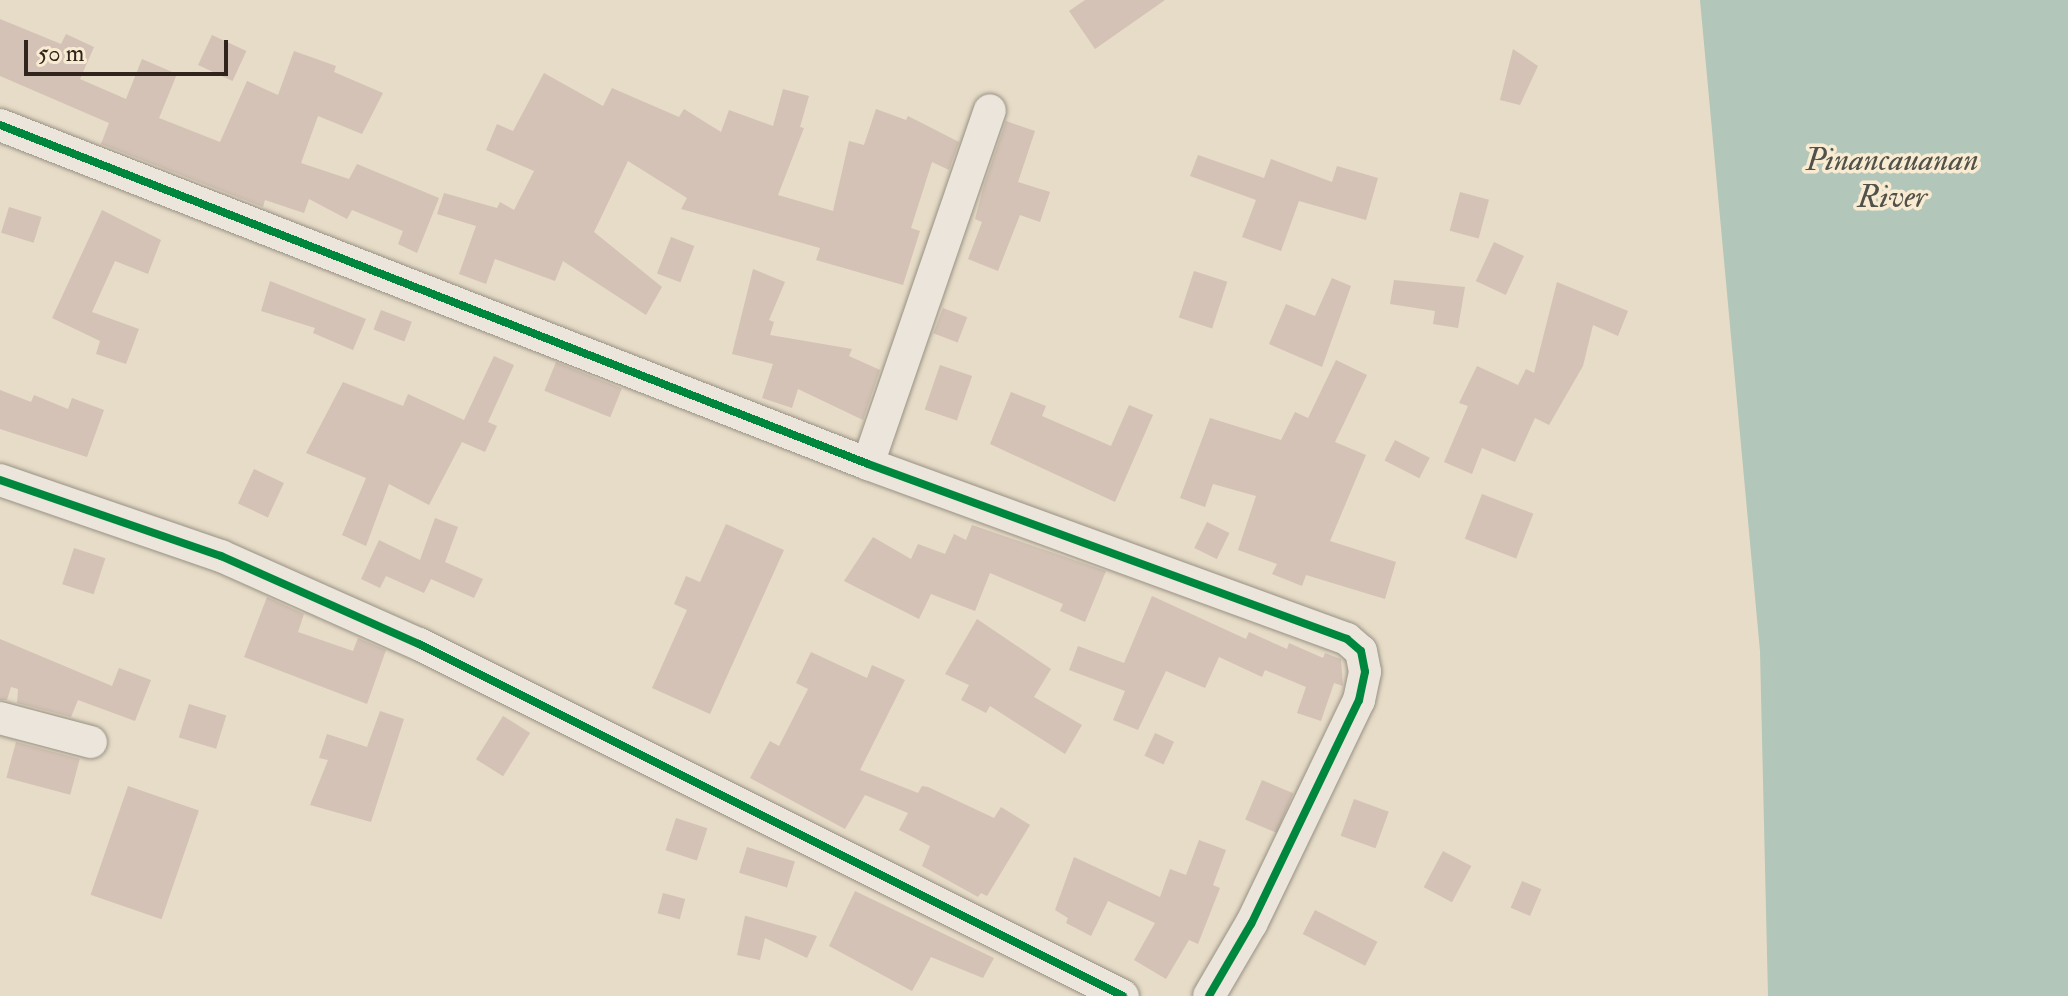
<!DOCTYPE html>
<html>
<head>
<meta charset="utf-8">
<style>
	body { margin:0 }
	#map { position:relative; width:2068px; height:996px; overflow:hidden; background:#e7dcc7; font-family:"IM FELL Double Pica",serif }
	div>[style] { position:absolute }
	.water>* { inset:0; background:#b2c6b9 }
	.building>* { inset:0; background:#d3c2b5; transform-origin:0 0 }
	.roads { filter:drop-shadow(0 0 2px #989184) drop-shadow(0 0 2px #989184) }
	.minor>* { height:32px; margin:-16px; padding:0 16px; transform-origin:16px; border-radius:16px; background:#ebe5db }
	.cycleway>* { height:8px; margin:-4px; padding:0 4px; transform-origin:4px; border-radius:4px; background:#00873e }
	span { translate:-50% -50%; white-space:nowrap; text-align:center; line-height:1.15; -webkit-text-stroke:7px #f8ebd2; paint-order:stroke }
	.water-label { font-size:32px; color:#50524a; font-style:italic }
	.scale { position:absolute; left:24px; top:40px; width:204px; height:36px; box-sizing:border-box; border:4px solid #30241d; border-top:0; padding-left:10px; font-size:24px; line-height:28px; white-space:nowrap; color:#30241d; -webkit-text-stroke:6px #f8ebd2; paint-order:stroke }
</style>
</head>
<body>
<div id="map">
	<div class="water">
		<div style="clip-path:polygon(1700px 0,2068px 0,2068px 996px,1768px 996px,1760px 651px)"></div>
	</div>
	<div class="building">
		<div style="clip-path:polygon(1085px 0,1165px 0,1095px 49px,1069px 11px)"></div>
		<div style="clip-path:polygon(0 19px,61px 44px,66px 34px,94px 47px,80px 79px,126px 99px,142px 59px,177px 74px,159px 118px,220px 142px,247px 81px,278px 95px,294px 51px,336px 66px,334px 72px,383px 93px,362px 134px,318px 116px,301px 163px,349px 179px,357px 164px,439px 198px,417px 253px,398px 244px,403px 231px,352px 210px,347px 219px,309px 199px,304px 213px,265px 200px,263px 207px,101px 144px,109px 123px,0 76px)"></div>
		<div style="left:212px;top:35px;width:38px;height:33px;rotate:25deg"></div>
		<div style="clip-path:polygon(1513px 49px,1538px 66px,1520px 105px,1500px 100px)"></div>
		<div style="clip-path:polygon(544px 73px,603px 106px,612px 88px,679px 117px,684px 109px,721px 132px,729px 110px,773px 126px,783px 89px,809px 96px,800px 127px,804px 128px,778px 195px,833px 211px,849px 141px,864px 145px,876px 109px,906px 120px,908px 116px,959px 142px,949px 170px,932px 162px,911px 228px,920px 231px,903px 285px,816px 260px,820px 248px,681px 209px,687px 198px,628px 161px,594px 232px,662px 287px,646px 315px,563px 261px,555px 281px,495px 259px,486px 284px,459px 274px,476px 226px,437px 214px,444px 193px,497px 208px,500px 202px,514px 210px,534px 171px,486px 150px,497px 124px,513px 131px)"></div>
		<div style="clip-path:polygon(1006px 121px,1035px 131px,1018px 182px,1050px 192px,1040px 222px,1020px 215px,998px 271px,968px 259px,982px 222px,975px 219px,984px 185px)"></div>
		<div style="clip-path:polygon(1198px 155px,1264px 178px,1271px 159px,1332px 182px,1337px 166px,1378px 178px,1366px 220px,1299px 201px,1281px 251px,1242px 237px,1256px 200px,1190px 176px)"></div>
		<div style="left:1460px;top:192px;width:30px;height:40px;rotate:15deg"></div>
		<div style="left:9px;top:207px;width:34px;height:27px;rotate:17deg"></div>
		<div style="clip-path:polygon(102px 210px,161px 240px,148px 274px,115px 261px,92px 312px,139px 329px,126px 364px,96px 354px,100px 341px,52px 318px)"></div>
		<div style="left:671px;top:237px;width:25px;height:39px;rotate:21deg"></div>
		<div style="left:1494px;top:242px;width:33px;height:43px;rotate:25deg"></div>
		<div style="clip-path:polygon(753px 269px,785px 282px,769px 320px,774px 322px,770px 335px,852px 349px,849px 356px,880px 370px,863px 420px,798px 389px,792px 408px,762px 398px,773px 364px,732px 354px)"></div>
		<div style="left:1194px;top:271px;width:35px;height:49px;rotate:18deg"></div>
		<div style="clip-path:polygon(1332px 278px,1351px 286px,1322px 367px,1269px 344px,1286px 304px,1315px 316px)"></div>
		<div style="clip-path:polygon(1394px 280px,1465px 287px,1458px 328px,1433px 324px,1435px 311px,1390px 304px)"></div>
		<div style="clip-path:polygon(270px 281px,366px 319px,353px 350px,313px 333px,315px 328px,261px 311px)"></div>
		<div style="clip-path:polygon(1557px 282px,1628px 311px,1618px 336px,1593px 325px,1583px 366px,1549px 425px,1535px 418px,1515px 462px,1482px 448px,1472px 474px,1444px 462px,1468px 406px,1459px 403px,1477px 366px,1518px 385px,1526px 369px,1534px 373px)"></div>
		<div style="left:943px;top:308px;width:26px;height:27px;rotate:21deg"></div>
		<div style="left:381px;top:310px;width:33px;height:21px;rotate:21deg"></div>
		<div style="clip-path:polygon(494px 356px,514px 365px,488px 422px,497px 426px,485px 452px,462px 442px,429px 505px,389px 484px,366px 546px,342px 535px,366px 478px,306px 453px,343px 382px,403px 406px,408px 394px,464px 420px)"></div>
		<div style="clip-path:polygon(1336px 360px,1367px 375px,1335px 442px,1366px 455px,1330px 541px,1396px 562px,1385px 599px,1306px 575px,1302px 586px,1272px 574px,1277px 564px,1238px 550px,1256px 496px,1213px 484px,1205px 507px,1180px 498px,1210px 418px,1281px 440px,1295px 412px,1308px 418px)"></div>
		<div style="left:556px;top:362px;width:71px;height:31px;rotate:22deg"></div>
		<div style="left:940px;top:365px;width:34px;height:47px;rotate:19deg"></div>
		<div style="clip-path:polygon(0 390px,31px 402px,34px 395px,68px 409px,72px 398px,104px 410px,87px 457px,0 429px)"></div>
		<div style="clip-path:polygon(1011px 392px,1046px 406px,1042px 416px,1111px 446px,1129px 405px,1153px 415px,1115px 502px,990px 444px)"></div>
		<div style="left:1395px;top:440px;width:39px;height:23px;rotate:27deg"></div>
		<div style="left:254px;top:469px;width:33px;height:38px;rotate:25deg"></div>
		<div style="left:1482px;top:494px;width:55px;height:48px;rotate:21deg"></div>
		<div style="clip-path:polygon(435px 518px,458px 527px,445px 562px,483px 579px,474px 598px,431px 579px,424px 593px,386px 576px,380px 588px,361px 579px,379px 540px,420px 560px)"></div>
		<div style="left:1207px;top:522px;width:25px;height:29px;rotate:26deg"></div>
		<div style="clip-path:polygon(726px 524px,784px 550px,710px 714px,652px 688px,687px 610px,674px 604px,686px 576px,700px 582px)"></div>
		<div style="clip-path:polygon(972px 525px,1106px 571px,1085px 622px,1060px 611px,1063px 604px,990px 573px,975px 611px,931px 594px,919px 619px,844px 581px,873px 537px,911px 559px,918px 544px,945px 554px,954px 534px,966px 540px)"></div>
		<div style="left:74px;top:548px;width:33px;height:38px;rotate:18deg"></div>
		<div style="clip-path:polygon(1152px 596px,1246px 639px,1249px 632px,1287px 649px,1289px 643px,1323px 658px,1325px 653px,1341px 659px,1343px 686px,1334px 683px,1321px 721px,1297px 713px,1306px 687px,1265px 670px,1262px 677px,1219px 657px,1205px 688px,1166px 671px,1138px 730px,1113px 720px,1125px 691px,1069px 670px,1078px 646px,1124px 663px)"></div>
		<div style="clip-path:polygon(267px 597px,304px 614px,298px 632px,353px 651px,358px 638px,386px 650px,367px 704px,244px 657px)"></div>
		<div style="clip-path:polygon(977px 619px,1051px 669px,1034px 697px,1082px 725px,1065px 754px,990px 706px,986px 713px,961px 700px,969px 685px,945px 674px)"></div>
		<div style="clip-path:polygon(0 639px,112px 686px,119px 668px,151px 680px,135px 721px,78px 700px,71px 717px,17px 703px,18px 689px,11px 687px,7px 700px,0 700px)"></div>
		<div style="clip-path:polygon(811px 652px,867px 678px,872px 665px,905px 680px,860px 770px,918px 793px,922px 786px,928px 787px,994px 818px,1001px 807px,1030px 825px,987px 896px,981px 893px,978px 897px,922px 866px,930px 846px,899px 830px,908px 813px,865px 795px,845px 829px,750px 778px,770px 741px,779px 746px,808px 689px,796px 683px)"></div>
		<div style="left:189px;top:704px;width:39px;height:35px;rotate:17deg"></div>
		<div style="clip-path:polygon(380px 711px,404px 719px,371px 822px,310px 805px,328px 760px,319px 758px,327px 734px,367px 747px)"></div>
		<div style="left:503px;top:716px;width:32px;height:51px;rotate:32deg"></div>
		<div style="left:1155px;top:733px;width:21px;height:25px;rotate:25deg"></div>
		<div style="left:16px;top:742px;width:66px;height:37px;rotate:15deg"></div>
		<div style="left:1262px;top:780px;width:34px;height:43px;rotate:23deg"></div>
		<div style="left:128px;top:786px;width:75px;height:115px;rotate:19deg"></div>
		<div style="left:1354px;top:799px;width:37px;height:39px;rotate:20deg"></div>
		<div style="left:676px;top:818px;width:33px;height:34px;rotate:18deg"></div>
		<div style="clip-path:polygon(1199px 840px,1226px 850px,1213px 885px,1220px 888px,1198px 944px,1189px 940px,1166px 979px,1134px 960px,1155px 923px,1108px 901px,1091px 936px,1066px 923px,1068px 918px,1055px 910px,1074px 857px,1160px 897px,1170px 869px,1186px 875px)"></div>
		<div style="left:747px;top:847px;width:50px;height:27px;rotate:17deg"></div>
		<div style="left:1443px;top:851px;width:32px;height:41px;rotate:28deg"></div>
		<div style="left:1522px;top:881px;width:21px;height:29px;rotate:23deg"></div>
		<div style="clip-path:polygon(855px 891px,994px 958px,983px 978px,931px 957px,912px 991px,829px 946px)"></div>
		<div style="left:663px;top:893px;width:23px;height:21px;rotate:15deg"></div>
		<div style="left:1315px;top:910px;width:70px;height:27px;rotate:27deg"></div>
		<div style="clip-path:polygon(745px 916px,746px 916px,817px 936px,807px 958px,765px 938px,760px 960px,737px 955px)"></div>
	</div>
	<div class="roads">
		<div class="minor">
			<div style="left:0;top:125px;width:932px;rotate:21.33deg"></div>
			<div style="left:868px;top:464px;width:510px;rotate:20.07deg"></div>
			<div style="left:1347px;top:639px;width:18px;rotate:41deg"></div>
			<div style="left:1361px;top:651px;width:21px;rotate:79deg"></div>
			<div style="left:1365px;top:672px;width:29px;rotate:102deg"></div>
			<div style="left:1359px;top:700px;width:249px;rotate:115.7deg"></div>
			<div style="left:1251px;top:924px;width:83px;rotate:120.3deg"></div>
			<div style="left:868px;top:464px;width:374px;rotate:-71deg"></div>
			<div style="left:0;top:480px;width:234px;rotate:19deg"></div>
			<div style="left:221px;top:556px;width:217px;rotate:24deg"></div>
			<div style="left:419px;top:644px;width:787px;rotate:26.57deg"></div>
			<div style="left:0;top:718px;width:94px;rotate:14.8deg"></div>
		</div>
	</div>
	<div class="cycleway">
		<div style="left:0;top:125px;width:932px;rotate:21.33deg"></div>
		<div style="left:868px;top:464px;width:510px;rotate:20.07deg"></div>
		<div style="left:1347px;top:639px;width:18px;rotate:41deg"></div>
		<div style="left:1361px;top:651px;width:21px;rotate:79deg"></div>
		<div style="left:1365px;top:672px;width:29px;rotate:102deg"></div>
		<div style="left:1359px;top:700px;width:249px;rotate:115.7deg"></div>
		<div style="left:1251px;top:924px;width:83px;rotate:120.3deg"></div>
		<div style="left:0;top:480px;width:234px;rotate:19deg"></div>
		<div style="left:221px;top:556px;width:217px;rotate:24deg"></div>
		<div style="left:419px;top:644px;width:787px;rotate:26.57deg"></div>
	</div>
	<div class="water-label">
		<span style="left:1892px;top:179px">Pinancauanan<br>River</span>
	</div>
	<div class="scale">50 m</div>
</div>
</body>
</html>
